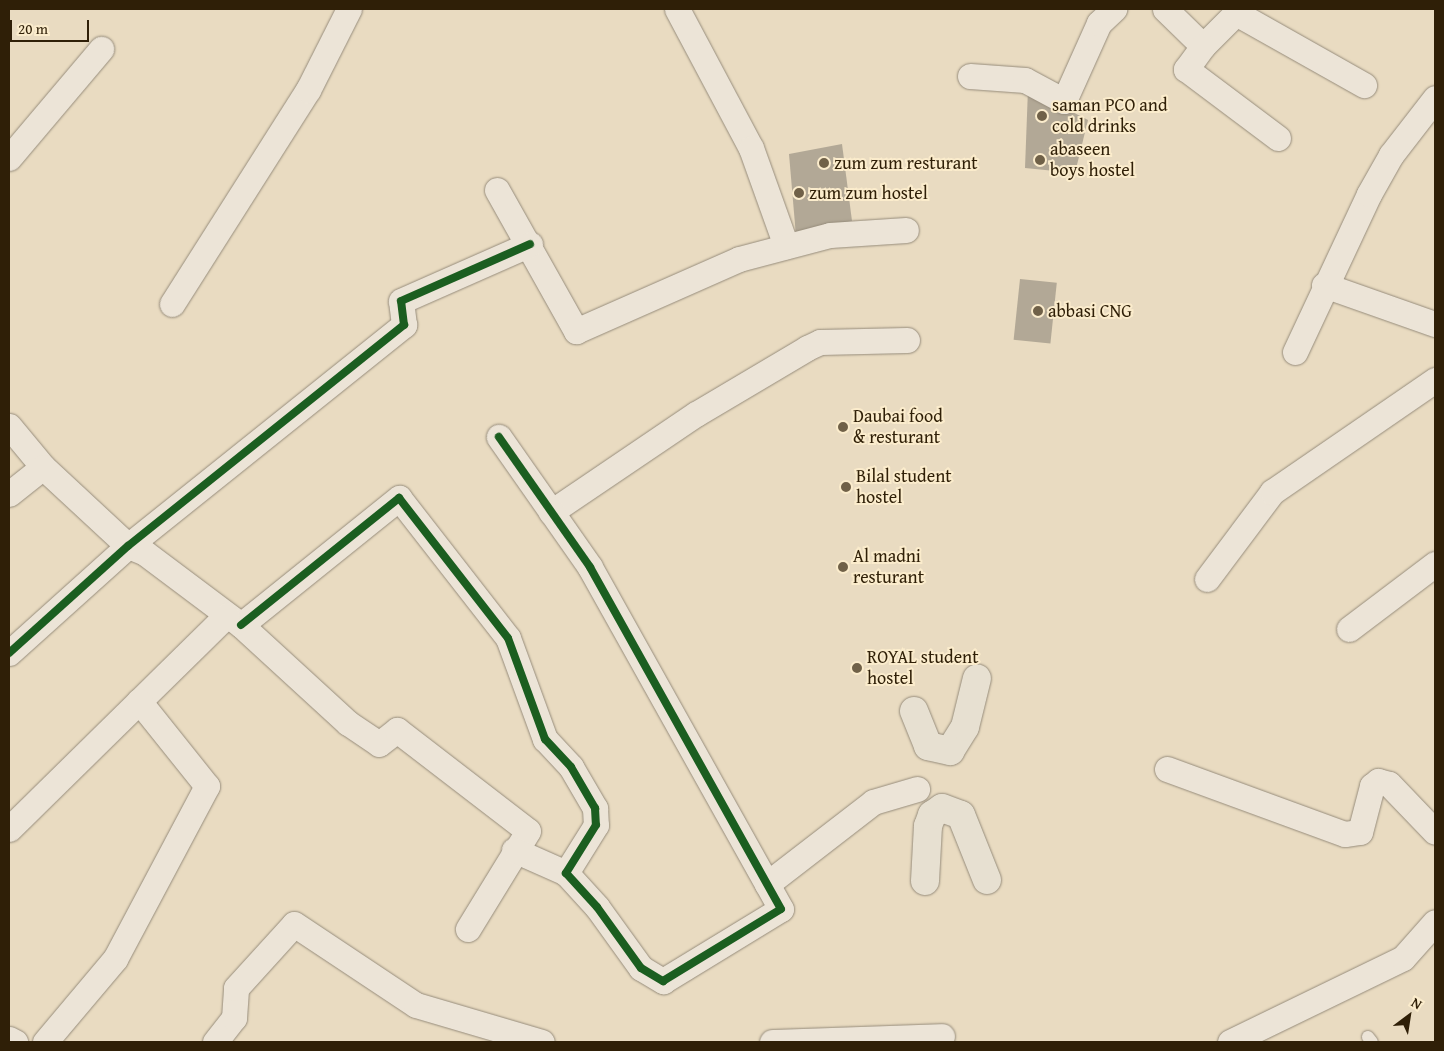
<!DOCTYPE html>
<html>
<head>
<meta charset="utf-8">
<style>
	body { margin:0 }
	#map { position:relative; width:1444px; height:1051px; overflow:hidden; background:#e9dbc1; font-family:"Gentium Book Plus",serif }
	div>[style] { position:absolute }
	.building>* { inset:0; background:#b2a896; transform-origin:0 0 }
	.roads { filter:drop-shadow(0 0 1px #968c7b) drop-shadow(0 0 1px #968c7b) }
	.lane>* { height:12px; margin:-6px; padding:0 6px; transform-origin:6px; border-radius:6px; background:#ece4d7 }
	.street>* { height:25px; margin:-12.5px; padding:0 12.5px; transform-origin:12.5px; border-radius:12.5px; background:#ece4d7 }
	.primary>* { height:28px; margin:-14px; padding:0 14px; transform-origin:14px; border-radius:14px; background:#e7e0d1 }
	.cycleway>* { height:8px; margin:-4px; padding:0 4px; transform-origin:4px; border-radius:4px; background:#1b5e20 }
	.dots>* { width:14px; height:14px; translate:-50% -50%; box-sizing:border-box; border:2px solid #fbeccc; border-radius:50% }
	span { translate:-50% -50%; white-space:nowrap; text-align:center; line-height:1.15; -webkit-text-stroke:4px #fbeccc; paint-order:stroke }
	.poi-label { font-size:18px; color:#2f1f07 }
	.left { translate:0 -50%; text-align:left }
	.frame { position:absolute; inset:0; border:10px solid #2f1f07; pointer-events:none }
	.north { position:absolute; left:1384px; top:991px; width:50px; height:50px; -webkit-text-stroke:4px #fbeccc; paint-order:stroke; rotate:31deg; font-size:14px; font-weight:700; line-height:20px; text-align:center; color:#2f1f07 }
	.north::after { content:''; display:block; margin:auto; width:18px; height:22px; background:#2f1f07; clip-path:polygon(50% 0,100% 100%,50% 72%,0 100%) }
	.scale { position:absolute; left:10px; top:20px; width:79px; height:22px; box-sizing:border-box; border:2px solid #2f1f07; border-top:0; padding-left:6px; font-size:15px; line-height:18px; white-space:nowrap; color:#2f1f07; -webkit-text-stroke:4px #fbeccc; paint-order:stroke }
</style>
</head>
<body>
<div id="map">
	<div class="building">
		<div style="clip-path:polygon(1028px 89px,1088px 120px,1075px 173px,1025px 168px)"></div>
		<div style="clip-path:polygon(842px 144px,852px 221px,796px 236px,789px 154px)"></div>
		<div style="left:1020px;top:279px;width:37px;height:61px;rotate:6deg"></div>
	</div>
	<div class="roads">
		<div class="lane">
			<div style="left:1368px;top:1037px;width:6px;rotate:51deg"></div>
		</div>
		<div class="street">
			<div style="left:677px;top:9px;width:157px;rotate:62deg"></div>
			<div style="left:751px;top:148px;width:104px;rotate:70.3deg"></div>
			<div style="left:1165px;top:9px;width:53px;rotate:44.2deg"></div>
			<div style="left:1203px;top:46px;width:52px;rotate:-45deg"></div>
			<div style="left:1236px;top:13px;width:147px;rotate:29.4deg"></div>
			<div style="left:1203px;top:46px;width:29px;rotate:126deg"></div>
			<div style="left:1186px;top:69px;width:115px;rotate:36.9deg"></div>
			<div style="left:970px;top:76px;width:55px;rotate:4.2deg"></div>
			<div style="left:1025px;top:80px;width:44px;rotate:28.3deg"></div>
			<div style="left:1064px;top:101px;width:85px;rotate:-65.8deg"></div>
			<div style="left:1099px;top:23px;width:21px;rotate:-43deg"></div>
			<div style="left:9px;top:158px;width:143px;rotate:-49.8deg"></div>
			<div style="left:497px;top:190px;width:162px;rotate:60.7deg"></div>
			<div style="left:576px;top:331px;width:178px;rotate:-23.8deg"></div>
			<div style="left:739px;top:259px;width:94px;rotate:-14.8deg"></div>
			<div style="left:830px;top:235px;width:76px;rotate:-3.8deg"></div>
			<div style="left:1324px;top:285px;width:118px;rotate:19.4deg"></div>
			<div style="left:172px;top:304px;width:254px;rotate:-57.6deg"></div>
			<div style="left:308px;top:90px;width:91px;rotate:-63.2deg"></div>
			<div style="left:1295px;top:352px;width:174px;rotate:-64.9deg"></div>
			<div style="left:1369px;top:194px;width:45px;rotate:-60.6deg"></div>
			<div style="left:1391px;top:155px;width:72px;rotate:-52.3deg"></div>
			<div style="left:9px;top:426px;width:53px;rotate:50.3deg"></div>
			<div style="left:43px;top:467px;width:116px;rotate:42.9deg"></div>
			<div style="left:128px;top:546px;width:18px;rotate:22deg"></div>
			<div style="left:145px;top:553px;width:120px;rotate:36.9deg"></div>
			<div style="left:241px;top:625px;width:145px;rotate:42.5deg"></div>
			<div style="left:348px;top:723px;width:37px;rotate:34deg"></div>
			<div style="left:379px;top:744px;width:23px;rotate:-38deg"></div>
			<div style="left:397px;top:730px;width:165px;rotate:37.6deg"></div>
			<div style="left:528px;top:831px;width:115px;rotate:121.5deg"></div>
			<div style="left:9px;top:494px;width:43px;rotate:-38.5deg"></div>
			<div style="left:551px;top:512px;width:175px;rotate:-34.1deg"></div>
			<div style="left:696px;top:414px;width:129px;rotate:-30.7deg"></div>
			<div style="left:807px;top:348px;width:14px;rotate:-25deg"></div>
			<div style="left:820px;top:342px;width:87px;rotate:-1.3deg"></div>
			<div style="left:1207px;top:579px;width:109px;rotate:-53.2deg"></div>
			<div style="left:1272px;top:492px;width:198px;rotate:-34.5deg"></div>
			<div style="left:241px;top:625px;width:203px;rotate:-38.8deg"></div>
			<div style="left:399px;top:498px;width:177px;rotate:52.1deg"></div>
			<div style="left:508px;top:638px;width:108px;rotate:69.9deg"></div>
			<div style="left:545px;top:739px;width:38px;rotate:47deg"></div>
			<div style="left:571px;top:767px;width:48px;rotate:59.7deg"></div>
			<div style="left:595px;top:808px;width:17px;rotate:87deg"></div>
			<div style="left:596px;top:825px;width:57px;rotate:122deg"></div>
			<div style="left:566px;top:873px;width:46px;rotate:47.6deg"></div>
			<div style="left:597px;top:907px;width:75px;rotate:54.2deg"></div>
			<div style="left:641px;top:968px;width:26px;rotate:31deg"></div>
			<div style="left:663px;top:981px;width:138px;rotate:-31.4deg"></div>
			<div style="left:781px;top:909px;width:392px;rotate:-119.2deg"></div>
			<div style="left:590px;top:567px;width:159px;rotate:-125deg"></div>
			<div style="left:1349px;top:629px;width:108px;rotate:-37.1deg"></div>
			<div style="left:9px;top:653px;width:160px;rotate:-42deg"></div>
			<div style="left:128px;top:546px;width:354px;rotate:-38.7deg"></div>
			<div style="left:404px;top:325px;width:24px;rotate:-97deg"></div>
			<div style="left:401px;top:301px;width:141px;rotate:-23.8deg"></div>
			<div style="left:1167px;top:769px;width:189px;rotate:20.1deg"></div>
			<div style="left:1345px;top:834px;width:15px;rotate:-8deg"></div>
			<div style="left:1360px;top:832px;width:48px;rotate:-75.4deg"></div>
			<div style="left:1372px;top:786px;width:8px;rotate:-40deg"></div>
			<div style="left:1378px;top:781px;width:11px;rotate:15deg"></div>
			<div style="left:1389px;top:784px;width:66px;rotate:46.2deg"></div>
			<div style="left:9px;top:829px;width:305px;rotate:-44.5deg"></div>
			<div style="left:514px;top:850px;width:57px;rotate:23.9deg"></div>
			<div style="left:767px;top:884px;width:134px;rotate:-37.7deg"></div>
			<div style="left:873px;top:802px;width:46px;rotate:-16.5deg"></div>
			<div style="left:9px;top:1039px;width:7px;rotate:27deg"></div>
			<div style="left:45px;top:1042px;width:109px;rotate:-49.9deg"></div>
			<div style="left:115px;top:959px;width:196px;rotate:-62deg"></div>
			<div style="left:207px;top:786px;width:109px;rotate:-128.7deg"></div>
			<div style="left:215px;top:1042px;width:31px;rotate:-52deg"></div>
			<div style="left:234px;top:1018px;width:30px;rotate:-86deg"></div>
			<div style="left:236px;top:988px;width:86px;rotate:-47.8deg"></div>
			<div style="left:294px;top:924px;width:146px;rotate:33.6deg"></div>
			<div style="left:416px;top:1005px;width:131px;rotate:16.4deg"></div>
			<div style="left:772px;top:1042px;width:170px;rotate:-2deg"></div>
			<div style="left:1230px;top:1042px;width:192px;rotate:-25.9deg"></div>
			<div style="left:1403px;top:958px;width:48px;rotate:-48.4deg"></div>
		</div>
		<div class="primary">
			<div style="left:914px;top:711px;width:38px;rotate:68deg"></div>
			<div style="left:928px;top:746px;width:23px;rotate:13deg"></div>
			<div style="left:950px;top:751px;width:28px;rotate:-58deg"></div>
			<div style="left:965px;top:727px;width:50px;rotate:-76.2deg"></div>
			<div style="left:925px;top:881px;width:55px;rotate:-86.9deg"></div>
			<div style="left:928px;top:826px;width:12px;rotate:-70deg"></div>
			<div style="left:932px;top:815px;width:12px;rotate:-35deg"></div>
			<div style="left:942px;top:808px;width:20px;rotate:20deg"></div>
			<div style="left:961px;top:815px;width:70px;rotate:68.2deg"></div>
		</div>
	</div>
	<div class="cycleway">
		<div style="left:241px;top:625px;width:203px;rotate:-38.8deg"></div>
		<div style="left:399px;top:498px;width:177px;rotate:52.1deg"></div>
		<div style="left:508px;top:638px;width:108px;rotate:69.9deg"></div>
		<div style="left:545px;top:739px;width:38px;rotate:47deg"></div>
		<div style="left:571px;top:767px;width:48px;rotate:59.7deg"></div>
		<div style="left:595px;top:808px;width:17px;rotate:87deg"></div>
		<div style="left:596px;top:825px;width:57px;rotate:122deg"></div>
		<div style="left:566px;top:873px;width:46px;rotate:47.6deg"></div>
		<div style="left:597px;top:907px;width:75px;rotate:54.2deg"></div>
		<div style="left:641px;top:968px;width:26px;rotate:31deg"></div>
		<div style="left:663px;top:981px;width:138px;rotate:-31.4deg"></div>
		<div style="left:781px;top:909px;width:392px;rotate:-119.2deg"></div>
		<div style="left:590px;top:567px;width:159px;rotate:-125deg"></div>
		<div style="left:9px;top:653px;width:160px;rotate:-42deg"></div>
		<div style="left:128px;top:546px;width:354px;rotate:-38.7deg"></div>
		<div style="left:404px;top:325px;width:24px;rotate:-97deg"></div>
		<div style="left:401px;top:301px;width:141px;rotate:-23.8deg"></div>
	</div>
	<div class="dots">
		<div style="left:1042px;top:116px;background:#706148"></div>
		<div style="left:1040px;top:160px;background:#706148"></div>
		<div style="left:824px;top:163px;background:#706148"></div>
		<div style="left:799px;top:193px;background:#706148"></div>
		<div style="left:1038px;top:311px;background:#706148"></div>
		<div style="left:843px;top:427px;background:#706148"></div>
		<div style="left:846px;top:487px;background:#706148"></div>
		<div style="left:843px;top:567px;background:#706148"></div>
		<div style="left:857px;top:668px;background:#706148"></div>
	</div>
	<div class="poi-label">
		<span class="left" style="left:1052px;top:116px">saman PCO and<br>cold drinks</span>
		<span class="left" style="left:1050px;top:160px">abaseen<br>boys hostel</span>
		<span class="left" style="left:834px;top:163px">zum zum resturant</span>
		<span class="left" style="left:809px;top:193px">zum zum hostel</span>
		<span class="left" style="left:1048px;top:311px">abbasi CNG</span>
		<span class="left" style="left:853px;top:427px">Daubai food<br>&amp; resturant</span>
		<span class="left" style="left:856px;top:487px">Bilal student<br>hostel</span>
		<span class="left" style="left:853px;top:567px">Al madni<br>resturant</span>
		<span class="left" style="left:867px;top:668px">ROYAL student<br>hostel</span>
	</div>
	<div class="frame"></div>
	<div class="north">N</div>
	<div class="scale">20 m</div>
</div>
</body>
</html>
